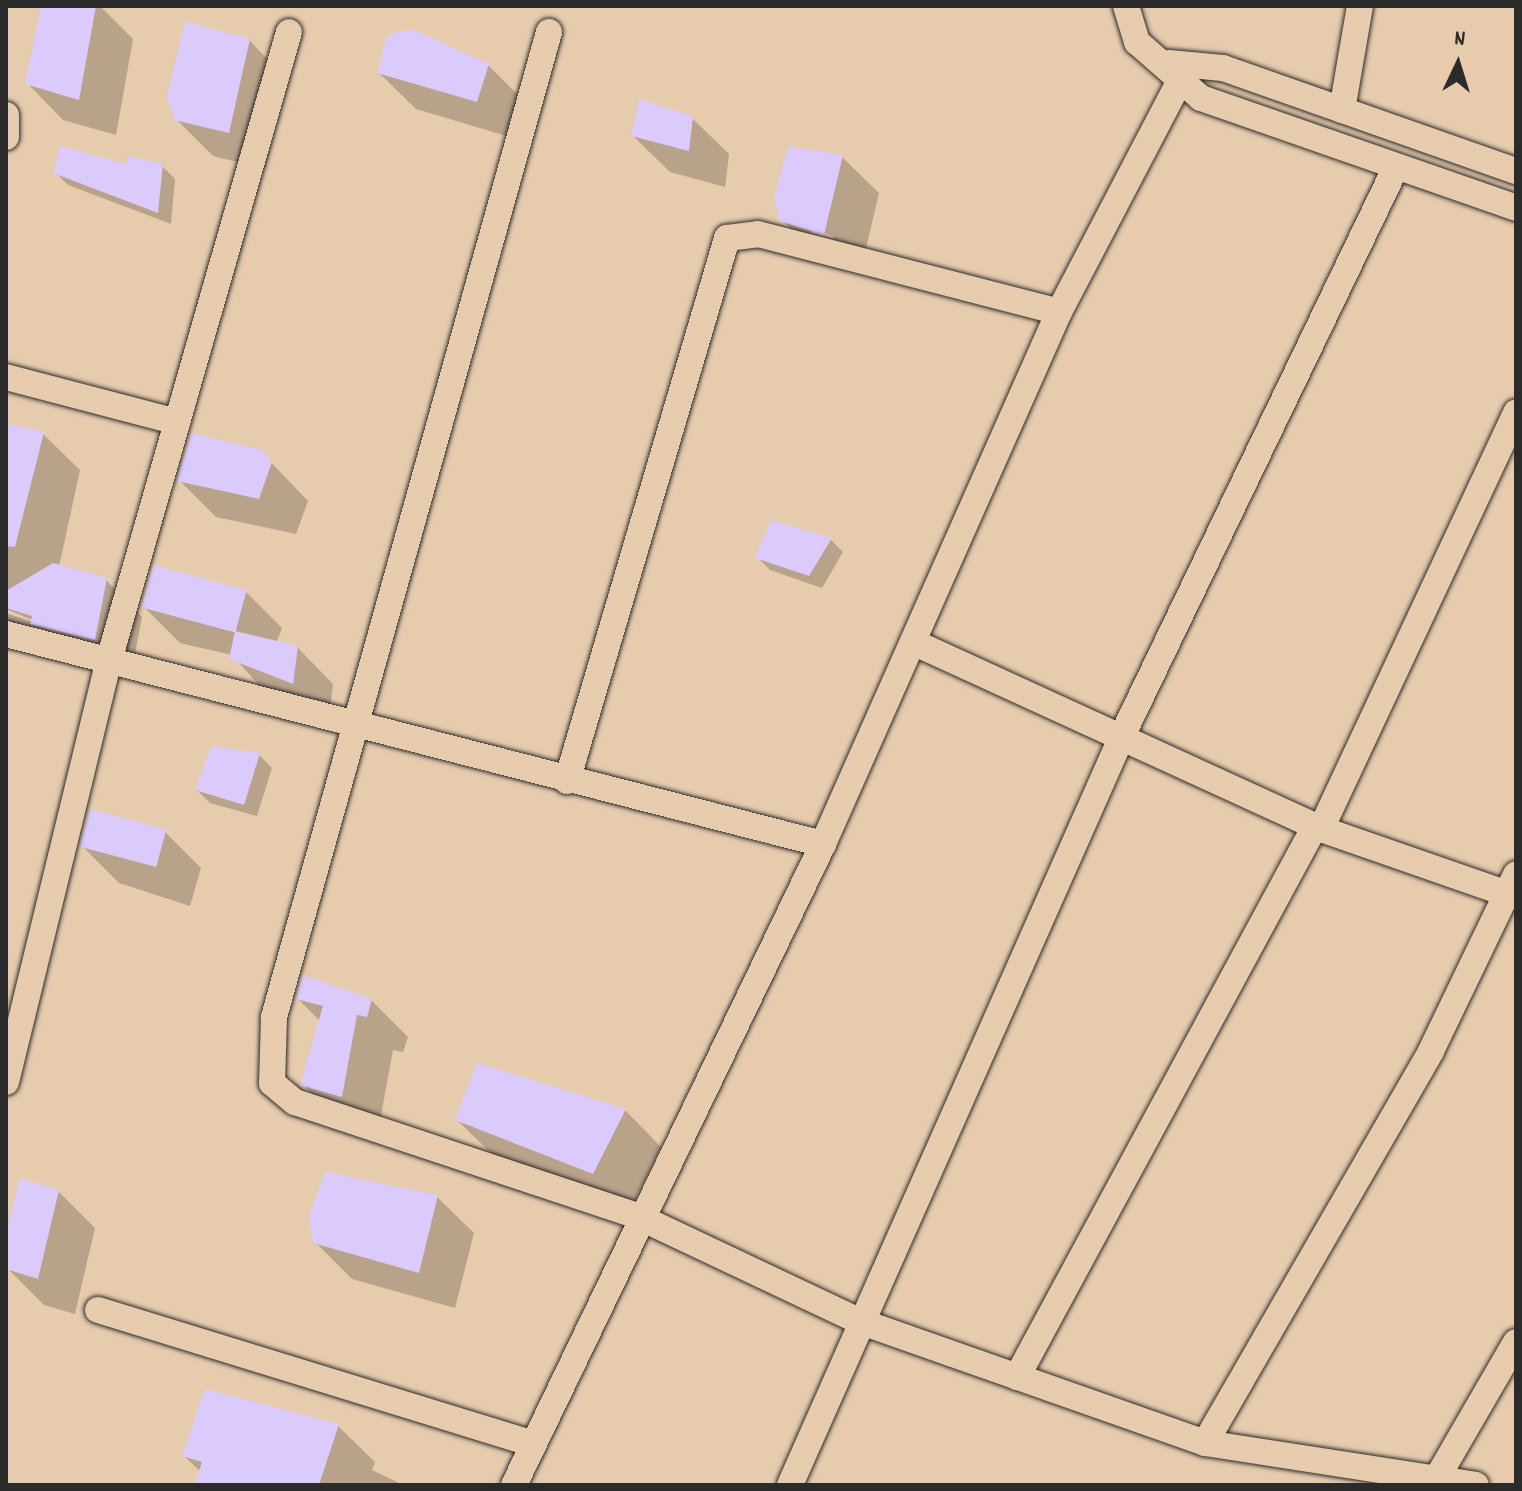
<!DOCTYPE html>
<html>
<head>
<meta charset="utf-8">
<style>
	body { margin:0 }
	#map { position:relative; width:1522px; height:1491px; overflow:hidden; background:#e6cbad; font-family:Dekko,sans-serif }
	div>[style] { position:absolute }
	.shadow>* { inset:0; background:#0003 }
	.building>* { inset:0; background:#dbcbfc; transform-origin:0 0 }
	.roads { filter:drop-shadow(0 0 2px #2b2b2b) drop-shadow(0 0 2px #2b2b2b) }
	.street>* { height:26px; margin:-13px; padding:0 13px; transform-origin:13px; border-radius:13px; background:#e6cbad }
	span { translate:-50% -50%; white-space:nowrap; text-align:center; line-height:1.15; -webkit-text-stroke:8px #e6cbad; paint-order:stroke }
	.frame { position:absolute; inset:0; border:8px solid #2b2b2b; pointer-events:none }
	.north { position:absolute; left:1418px; top:24px; width:80px; height:80px; -webkit-text-stroke:6px #e6cbad; paint-order:stroke; rotate:4deg; font-size:22px; font-weight:700; line-height:32px; text-align:center; color:#2b2b2b }
	.north::after { content:''; display:block; margin:auto; width:28px; height:36px; background:#2b2b2b; clip-path:polygon(50% 0,100% 100%,50% 72%,0 100%) }
</style>
</head>
<body>
<div id="map">
	<div class="shadow">
		<div style="clip-path:polygon(44px 6px,100px 6px,133px 39px,116px 135px,63px 120px,27px 83px)"></div>
		<div style="clip-path:polygon(249px 40px,285px 77px,265px 169px,213px 156px,176px 119px)"></div>
		<div style="clip-path:polygon(488px 65px,525px 102px,513px 138px,416px 109px,379px 73px)"></div>
		<div style="clip-path:polygon(692px 118px,729px 154px,725px 187px,670px 172px,633px 136px)"></div>
		<div style="clip-path:polygon(evenodd,842px 157px,879px 193px,861px 270px,819px 257px,782px 220px,842px 157px,811px 228px,834px 236px,833px 240px,811px 233px,811px 228px)"></div>
		<div style="clip-path:polygon(162px 166px,175px 179px,171px 224px,68px 185px,55px 172px)"></div>
		<div style="clip-path:polygon(6px 425px,43px 434px,80px 470px,59px 567px,106px 580px,142px 617px,131px 676px,6px 634px,6px 613px,54px 629px,6px 609px)"></div>
		<div style="clip-path:polygon(261px 452px,308px 501px,296px 534px,216px 517px,179px 480px)"></div>
		<div style="clip-path:polygon(831px 540px,843px 552px,822px 588px,770px 570px,757px 557px)"></div>
		<div style="clip-path:polygon(246px 592px,282px 628px,276px 643px,297px 647px,333px 684px,329px 719px,268px 695px,232px 655px,180px 643px,143px 606px)"></div>
		<div style="clip-path:polygon(259px 755px,272px 768px,257px 816px,210px 803px,197px 790px)"></div>
		<div style="clip-path:polygon(165px 832px,201px 868px,190px 906px,119px 883px,82px 846px)"></div>
		<div style="clip-path:polygon(298px 999px,371px 1000px,408px 1037px,403px 1052px,393px 1050px,378px 1132px,342px 1124px,305px 1087px,321px 1022px)"></div>
		<div style="clip-path:polygon(625px 1110px,661px 1147px,630px 1210px,494px 1156px,457px 1120px)"></div>
		<div style="clip-path:polygon(58px 1191px,95px 1228px,75px 1314px,44px 1305px,7px 1268px,6px 1240px)"></div>
		<div style="clip-path:polygon(437px 1197px,474px 1233px,455px 1308px,352px 1279px,315px 1242px)"></div>
		<div style="clip-path:polygon(338px 1426px,375px 1462px,372px 1470px,403px 1485px,199px 1485px,202px 1473px,184px 1456px)"></div>
	</div>
	<div class="building">
		<div style="clip-path:polygon(41px 6px,96px 6px,79px 100px,25px 84px)"></div>
		<div style="clip-path:polygon(185px 21px,250px 39px,229px 133px,174px 120px,167px 96px)"></div>
		<div style="clip-path:polygon(412px 29px,489px 64px,477px 102px,377px 73px,387px 35px)"></div>
		<div style="clip-path:polygon(639px 99px,693px 116px,689px 151px,631px 136px)"></div>
		<div style="clip-path:polygon(60px 146px,127px 164px,127px 156px,163px 164px,158px 213px,53px 173px)"></div>
		<div style="clip-path:polygon(788px 146px,843px 155px,824px 235px,780px 221px,774px 198px)"></div>
		<div style="clip-path:polygon(6px 423px,44px 432px,15px 547px,6px 546px)"></div>
		<div style="clip-path:polygon(191px 433px,262px 450px,272px 462px,259px 499px,177px 481px)"></div>
		<div style="clip-path:polygon(771px 520px,832px 538px,809px 576px,755px 558px)"></div>
		<div style="clip-path:polygon(53px 563px,107px 578px,95px 640px,30px 624px,32px 616px,6px 608px,6px 591px)"></div>
		<div style="left:153px;top:565px;width:97px;height:44px;rotate:15deg"></div>
		<div style="clip-path:polygon(235px 631px,298px 646px,293px 684px,229px 659px)"></div>
		<div style="clip-path:polygon(211px 746px,260px 753px,244px 805px,195px 790px)"></div>
		<div style="left:90px;top:809px;width:79px;height:39px;rotate:15deg"></div>
		<div style="clip-path:polygon(302px 975px,372px 999px,367px 1017px,357px 1015px,342px 1097px,300px 1085px,323px 1006px,296px 999px)"></div>
		<div style="clip-path:polygon(477px 1063px,626px 1109px,593px 1174px,455px 1120px)"></div>
		<div style="clip-path:polygon(325px 1172px,438px 1195px,419px 1273px,313px 1243px,309px 1216px)"></div>
		<div style="clip-path:polygon(20px 1178px,59px 1190px,38px 1279px,6px 1269px,6px 1232px)"></div>
		<div style="clip-path:polygon(205px 1389px,339px 1424px,319px 1485px,194px 1485px,202px 1462px,182px 1456px)"></div>
	</div>
	<div class="roads">
		<div class="street">
			<div style="left:1126px;top:6px;width:38px;rotate:73deg"></div>
			<div style="left:1137px;top:42px;width:85px;rotate:41.2deg"></div>
			<div style="left:1201px;top:98px;width:334px;rotate:19.2deg"></div>
			<div style="left:549px;top:32px;width:1023px;rotate:105.6deg"></div>
			<div style="left:274px;top:1017px;width:66px;rotate:91.7deg"></div>
			<div style="left:272px;top:1083px;width:30px;rotate:40deg"></div>
			<div style="left:295px;top:1102px;width:360px;rotate:18.4deg"></div>
			<div style="left:637px;top:1216px;width:246px;rotate:25.3deg"></div>
			<div style="left:859px;top:1321px;width:367px;rotate:19.4deg"></div>
			<div style="left:1205px;top:1443px;width:274px;rotate:8.8deg"></div>
			<div style="left:1169px;top:63px;width:54px;rotate:5.3deg"></div>
			<div style="left:1223px;top:68px;width:311px;rotate:19.4deg"></div>
			<div style="left:1342px;top:110px;width:106px;rotate:-80.2deg"></div>
			<div style="left:6px;top:115px;width:22px;rotate:90deg"></div>
			<div style="left:6px;top:377px;width:177px;rotate:14.7deg"></div>
			<div style="left:6px;top:634px;width:844px;rotate:14.42deg"></div>
			<div style="left:913px;top:642px;width:449px;rotate:24.6deg"></div>
			<div style="left:1321px;top:829px;width:207px;rotate:19.2deg"></div>
			<div style="left:567px;top:781px;width:566px;rotate:-73.58deg"></div>
			<div style="left:727px;top:238px;width:31px;rotate:-7deg"></div>
			<div style="left:758px;top:234px;width:311px;rotate:14.5deg"></div>
			<div style="left:1321px;top:829px;width:460px;rotate:-64.9deg"></div>
			<div style="left:6px;top:1082px;width:434px;rotate:-76.3deg"></div>
			<div style="left:109px;top:660px;width:653px;rotate:-74.01deg"></div>
			<div style="left:98px;top:1310px;width:453px;rotate:17.1deg"></div>
			<div style="left:1017px;top:1377px;width:626px;rotate:-61.59deg"></div>
			<div style="left:1205px;top:1443px;width:452px;rotate:-60deg"></div>
			<div style="left:1431px;top:1051px;width:196px;rotate:-64.3deg"></div>
			<div style="left:514px;top:1485px;width:712px;rotate:-64.26deg"></div>
			<div style="left:823px;top:844px;width:582px;rotate:-66.08deg"></div>
			<div style="left:1059px;top:312px;width:265px;rotate:-62.4deg"></div>
			<div style="left:790px;top:1485px;width:819px;rotate:-66.09deg"></div>
			<div style="left:1122px;top:736px;width:632px;rotate:-64.29deg"></div>
			<div style="left:1433px;top:1485px;width:165px;rotate:-59.9deg"></div>
		</div>
	</div>
	<div class="frame"></div>
	<div class="north">N</div>
</div>
</body>
</html>
